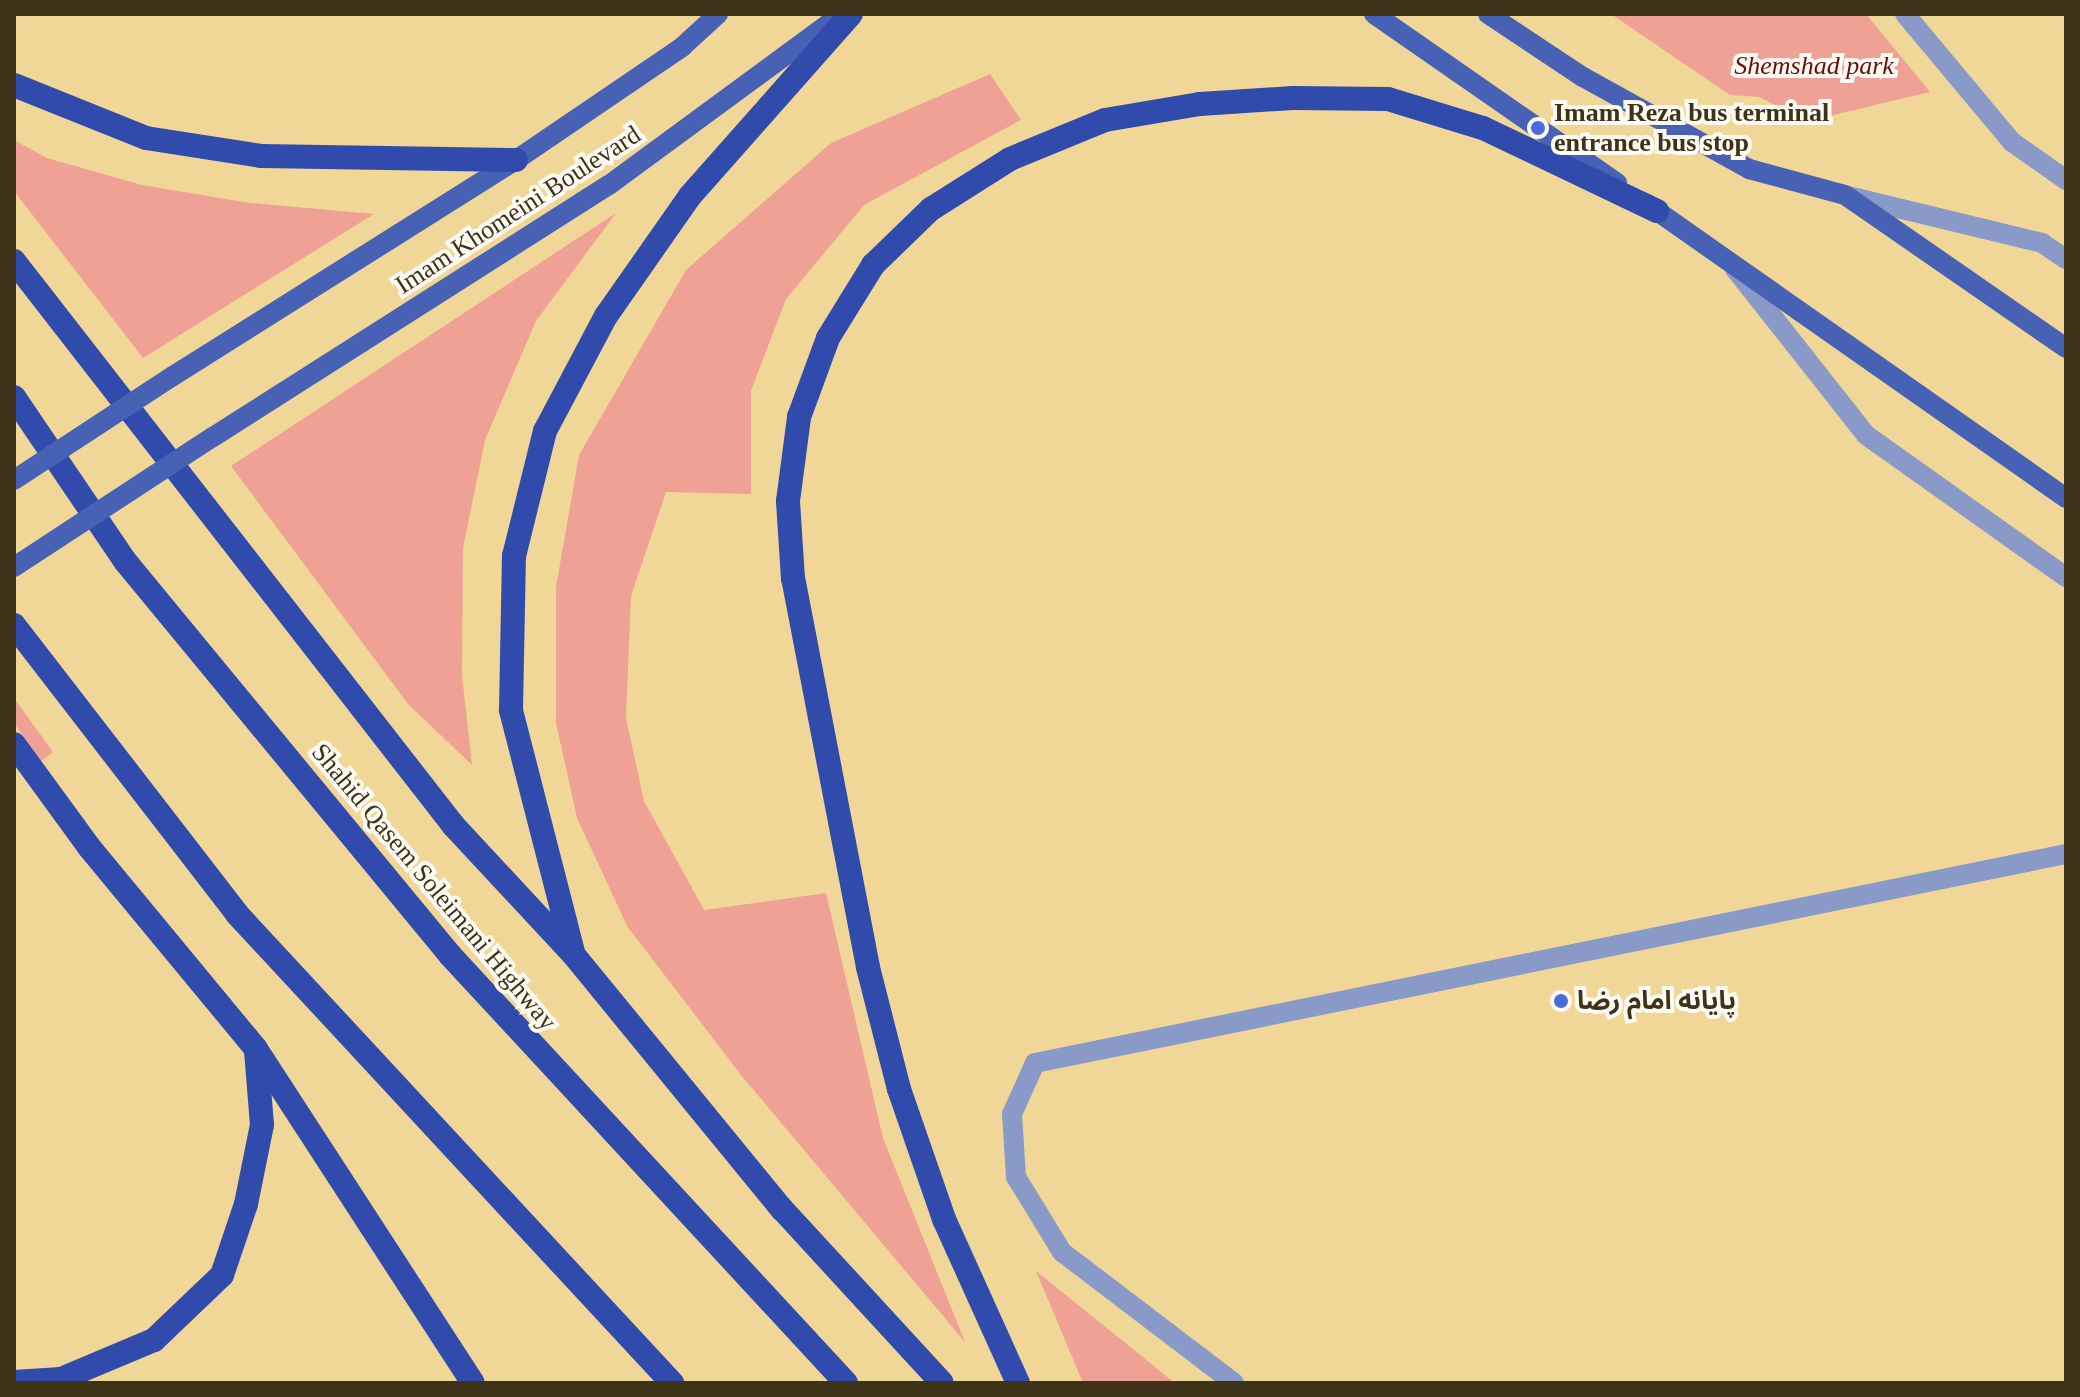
<!DOCTYPE html>
<html>
<head>
<meta charset="utf-8">
<style>
	body { margin:0 }
	#map { position:relative; width:2080px; height:1397px; overflow:hidden; background:#f1d797; font-family:"Times New Roman","Noto Sans Arabic",serif }
	div>[style] { position:absolute }
	.green>* { inset:0; background:#f0a196 }
	.minor>* { height:20px; margin:-10px; padding:0 10px; transform-origin:10px; border-radius:10px; background:#899ac8 }
	.major>* { height:20px; margin:-10px; padding:0 10px; transform-origin:10px; border-radius:10px; background:#4762b4 }
	.highway>* { height:24px; margin:-12px; padding:0 12px; transform-origin:12px; border-radius:12px; background:#314bac }
	.major-bridge>* { height:20px; margin:-10px; padding:0 10px; transform-origin:10px; border-radius:10px; background:#4762b4 }
	.dots>* { width:22px; height:22px; translate:-50% -50%; box-sizing:border-box; border:4px solid #fdfaf4; border-radius:50% }
	span { translate:-50% -50%; white-space:nowrap; text-align:center; line-height:1.15; -webkit-text-stroke:8px #fdfaf4; paint-order:stroke }
	.park-label { font-size:26px; color:#6c0d0b; font-style:italic }
	.poi-label { font-size:26px; color:#3e3319; font-weight:700 }
	.left { translate:0 -50%; text-align:left }
	.street-label { font-size:26px; color:#3e3319 }
	.frame { position:absolute; inset:0; border:16px solid #3e3319; pointer-events:none }
</style>
</head>
<body>
<div id="map">
	<div class="green">
		<div style="clip-path:polygon(1611px 14px,1866px 14px,1930px 92px,1808px 121px,1759px 97px,1730px 95px)"></div>
		<div style="clip-path:polygon(990px 74px,1021px 120px,864px 205px,786px 299px,751px 391px,751px 494px,666px 492px,631px 596px,626px 718px,644px 801px,704px 910px,826px 893px,883px 1138px,965px 1342px,741px 1075px,627px 926px,577px 818px,556px 723px,556px 587px,579px 455px,686px 270px,831px 143px)"></div>
		<div style="clip-path:polygon(14px 140px,47px 158px,142px 185px,250px 203px,374px 214px,143px 358px,14px 191px)"></div>
		<div style="clip-path:polygon(616px 213px,536px 321px,485px 440px,463px 548px,462px 675px,472px 765px,408px 704px,231px 466px)"></div>
		<div style="clip-path:polygon(14px 698px,53px 752px,41px 761px,14px 723px)"></div>
		<div style="clip-path:polygon(1036px 1271px,1175px 1383px,1083px 1383px)"></div>
	</div>
	<div class="minor">
		<div style="left:1905px;top:14px;width:167px;rotate:50.1deg"></div>
		<div style="left:2012px;top:142px;width:66px;rotate:35.1deg"></div>
		<div style="left:1848px;top:196px;width:200px;rotate:13.6deg"></div>
		<div style="left:2042px;top:243px;width:29px;rotate:34deg"></div>
		<div style="left:1735px;top:269px;width:211px;rotate:51.7deg"></div>
		<div style="left:1866px;top:435px;width:245px;rotate:35.4deg"></div>
		<div style="left:1234px;top:1383px;width:216px;rotate:-142.7deg"></div>
		<div style="left:1062px;top:1252px;width:88px;rotate:-121.5deg"></div>
		<div style="left:1016px;top:1177px;width:63px;rotate:-93.6deg"></div>
		<div style="left:1012px;top:1114px;width:56px;rotate:-65.7deg"></div>
		<div style="left:1035px;top:1063px;width:1052px;rotate:-11.46deg"></div>
	</div>
	<div class="major">
		<div style="left:1374px;top:14px;width:296px;rotate:34.8deg"></div>
		<div style="left:1488px;top:14px;width:114px;rotate:33.6deg"></div>
		<div style="left:1583px;top:77px;width:190px;rotate:29deg"></div>
		<div style="left:1749px;top:169px;width:99px;rotate:15.2deg"></div>
		<div style="left:1845px;top:195px;width:269px;rotate:34.7deg"></div>
		<div style="left:1647px;top:204px;width:512px;rotate:35.06deg"></div>
		<div style="left:173px;top:376px;width:405px;rotate:-32.2deg"></div>
		<div style="left:516px;top:160px;width:201px;rotate:-34.2deg"></div>
		<div style="left:682px;top:47px;width:49px;rotate:-42.5deg"></div>
		<div style="left:213px;top:437px;width:469px;rotate:-32.5deg"></div>
		<div style="left:609px;top:185px;width:289px;rotate:-36.3deg"></div>
	</div>
	<div class="highway">
		<div style="left:14px;top:85px;width:142px;rotate:21.9deg"></div>
		<div style="left:146px;top:138px;width:116px;rotate:8.9deg"></div>
		<div style="left:261px;top:156px;width:255px;rotate:0.9deg"></div>
		<div style="left:14px;top:261px;width:715px;rotate:52.1deg"></div>
		<div style="left:453px;top:825px;width:176px;rotate:47.1deg"></div>
		<div style="left:573px;top:954px;width:330px;rotate:50.7deg"></div>
		<div style="left:782px;top:1209px;width:236px;rotate:47.4deg"></div>
		<div style="left:14px;top:397px;width:198px;rotate:55.9deg"></div>
		<div style="left:125px;top:561px;width:511px;rotate:50.48deg"></div>
		<div style="left:450px;top:955px;width:583px;rotate:47.22deg"></div>
		<div style="left:14px;top:625px;width:365px;rotate:52.3deg"></div>
		<div style="left:237px;top:914px;width:640px;rotate:47.15deg"></div>
		<div style="left:14px;top:744px;width:127px;rotate:53.9deg"></div>
		<div style="left:89px;top:847px;width:262px;rotate:50.4deg"></div>
		<div style="left:256px;top:1049px;width:398px;rotate:57deg"></div>
		<div style="left:573px;top:952px;width:250px;rotate:-104.4deg"></div>
		<div style="left:511px;top:710px;width:154px;rotate:-88.9deg"></div>
		<div style="left:514px;top:556px;width:129px;rotate:-76.1deg"></div>
		<div style="left:545px;top:431px;width:130px;rotate:-62.1deg"></div>
		<div style="left:606px;top:316px;width:146px;rotate:-55deg"></div>
		<div style="left:690px;top:196px;width:243px;rotate:-48.5deg"></div>
		<div style="left:14px;top:1382px;width:47px;rotate:-3.7deg"></div>
		<div style="left:61px;top:1379px;width:101px;rotate:-22.8deg"></div>
		<div style="left:154px;top:1340px;width:94px;rotate:-43.7deg"></div>
		<div style="left:222px;top:1275px;width:75px;rotate:-71.3deg"></div>
		<div style="left:246px;top:1204px;width:81px;rotate:-78.6deg"></div>
		<div style="left:262px;top:1125px;width:74px;rotate:-94.6deg"></div>
		<div style="left:1018px;top:1383px;width:180px;rotate:-114.3deg"></div>
		<div style="left:944px;top:1219px;width:138px;rotate:-109.1deg"></div>
		<div style="left:899px;top:1089px;width:126px;rotate:-104.3deg"></div>
		<div style="left:868px;top:967px;width:395px;rotate:-100.9deg"></div>
		<div style="left:793px;top:579px;width:78px;rotate:-93.7deg"></div>
		<div style="left:788px;top:501px;width:85px;rotate:-82.5deg"></div>
		<div style="left:799px;top:417px;width:84px;rotate:-69.8deg"></div>
		<div style="left:828px;top:338px;width:86px;rotate:-58.3deg"></div>
		<div style="left:873px;top:265px;width:81px;rotate:-44deg"></div>
		<div style="left:931px;top:209px;width:93px;rotate:-32.3deg"></div>
		<div style="left:1010px;top:159px;width:103px;rotate:-22.3deg"></div>
		<div style="left:1105px;top:120px;width:96px;rotate:-9.6deg"></div>
		<div style="left:1200px;top:104px;width:93px;rotate:-3.7deg"></div>
		<div style="left:1293px;top:98px;width:95px;rotate:0.6deg"></div>
		<div style="left:1388px;top:99px;width:99px;rotate:17deg"></div>
		<div style="left:1483px;top:128px;width:193px;rotate:25.5deg"></div>
	</div>
	<div class="major-bridge">
		<div style="left:14px;top:480px;width:190px;rotate:-33.2deg"></div>
		<div style="left:14px;top:567px;width:238px;rotate:-33.2deg"></div>
	</div>
	<div class="dots">
		<div style="left:1538px;top:128px;background:#4a6bde"></div>
		<div style="left:1561px;top:1001px;background:#4a6bde"></div>
	</div>
	<div class="park-label">
		<span style="left:1814px;top:66px">Shemshad park</span>
	</div>
	<div class="poi-label">
		<span class="left" style="left:1554px;top:128px">Imam Reza bus terminal<br>entrance bus stop</span>
		<span class="left" style="left:1577px;top:1001px">پایانه امام رضا</span>
	</div>
	<div class="street-label">
		<span style="left:518px;top:210px;rotate:-33deg">Imam Khomeini Boulevard</span>
		<span style="left:434px;top:887px;rotate:50deg">Shahid Qasem Soleimani Highway</span>
	</div>
	<div class="frame"></div>
</div>
</body>
</html>
